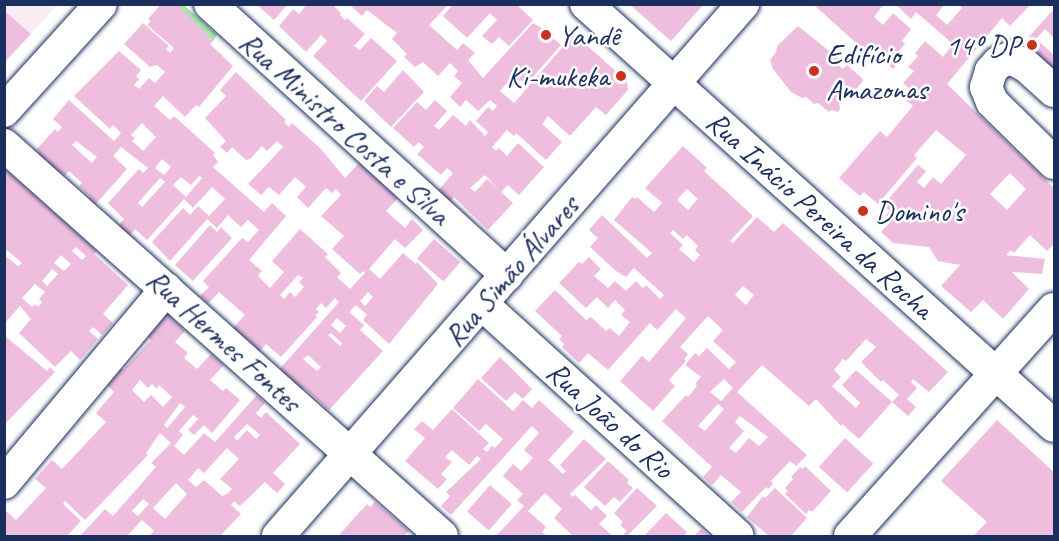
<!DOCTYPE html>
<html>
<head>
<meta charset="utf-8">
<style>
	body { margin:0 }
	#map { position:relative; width:1059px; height:541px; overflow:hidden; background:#fff; font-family:Caveat,sans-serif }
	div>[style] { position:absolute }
	.built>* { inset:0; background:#faecf5 }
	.green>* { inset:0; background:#a9e3a8 }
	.building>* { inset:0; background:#efbedf; transform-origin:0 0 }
	.roads { filter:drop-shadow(0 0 2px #1b2f5e) drop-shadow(0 0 2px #1b2f5e) }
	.minor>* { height:32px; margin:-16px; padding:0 16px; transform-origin:16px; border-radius:16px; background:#fff }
	.dots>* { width:16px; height:16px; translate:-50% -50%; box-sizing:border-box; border:3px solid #fff; border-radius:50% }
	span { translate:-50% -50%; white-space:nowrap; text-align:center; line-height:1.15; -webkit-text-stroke:5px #fff; paint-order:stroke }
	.poi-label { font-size:30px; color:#1b2f5e }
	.left { translate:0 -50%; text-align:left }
	.right { translate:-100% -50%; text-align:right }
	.street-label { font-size:30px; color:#1b2f5e }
	.frame { position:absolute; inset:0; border:6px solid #1b2f5e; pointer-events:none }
</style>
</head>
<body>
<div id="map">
	<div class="built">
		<div style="clip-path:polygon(5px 5px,57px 5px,31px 34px,5px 10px)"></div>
	</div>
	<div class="green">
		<div style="clip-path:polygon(176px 5px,184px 5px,217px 35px,213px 41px)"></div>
	</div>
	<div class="building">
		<div style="clip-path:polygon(evenodd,161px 4px,176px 4px,213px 41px,210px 44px,233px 66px,199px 107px,196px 105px,185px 117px,163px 96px,154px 106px,170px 120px,174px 116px,215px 153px,213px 155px,218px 162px,213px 167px,264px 212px,272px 203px,286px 216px,249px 260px,262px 271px,258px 276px,270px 288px,284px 272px,272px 261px,300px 229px,328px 254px,325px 257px,341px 273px,337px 277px,350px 289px,365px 273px,363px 271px,360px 274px,332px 249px,344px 236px,321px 216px,341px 195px,336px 189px,332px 193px,326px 188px,308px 208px,297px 197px,306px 187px,295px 177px,279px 195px,269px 187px,261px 195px,248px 184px,283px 147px,277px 141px,267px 151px,262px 146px,250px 159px,246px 160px,232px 147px,227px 153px,220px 147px,226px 141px,205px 118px,226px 96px,220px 90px,236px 72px,286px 120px,284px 122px,289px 127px,292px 123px,321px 149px,345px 178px,359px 163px,398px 198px,386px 211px,405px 228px,412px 219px,423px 230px,405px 248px,395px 239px,369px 269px,380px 279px,403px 253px,416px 264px,417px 262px,438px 284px,389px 344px,363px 320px,367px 315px,356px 305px,349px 312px,364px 325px,360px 330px,383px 351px,329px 410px,304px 388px,300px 393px,277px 372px,339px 302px,335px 298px,326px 308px,321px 303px,316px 309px,319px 312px,315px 315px,317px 317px,281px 357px,266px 344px,257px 354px,231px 330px,245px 315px,219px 292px,208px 304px,200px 296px,209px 287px,203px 281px,242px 238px,248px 242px,259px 230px,248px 220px,241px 227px,228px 215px,217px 228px,207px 219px,170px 261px,152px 242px,183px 208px,190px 215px,198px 206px,209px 216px,225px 199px,212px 187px,193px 208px,184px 199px,147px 240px,135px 229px,128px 237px,117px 227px,124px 219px,108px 203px,139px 169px,143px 173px,148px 168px,121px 147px,113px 156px,127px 169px,94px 206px,87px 200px,90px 197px,79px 186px,82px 183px,69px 171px,65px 176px,62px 173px,60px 176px,37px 155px,39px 152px,36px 150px,55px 129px,58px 132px,62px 127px,53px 119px,69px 100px,114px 141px,121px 133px,113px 125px,110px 129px,74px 96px,119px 51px,141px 70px,136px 76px,139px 79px,134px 85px,139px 89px,149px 78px,155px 83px,165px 72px,157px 65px,150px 67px,124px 44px,143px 23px,169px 46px,166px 49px,170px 53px,174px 48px,147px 25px,151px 21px,148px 19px,161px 4px,142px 123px,156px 137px,143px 151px,132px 141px,135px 138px,131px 135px,142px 123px,161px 4px,76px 141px,97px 157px,92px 163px,72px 145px,76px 141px,161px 4px,162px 159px,171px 167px,164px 175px,155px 168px,162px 159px,161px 4px,199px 176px,202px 178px,186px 197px,173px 185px,181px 177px,191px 185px,199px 176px,161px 4px,160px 178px,165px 182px,142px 207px,138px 203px,160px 178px,161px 4px,298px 275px,303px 278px,299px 282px,304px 287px,295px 297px,290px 292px,284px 299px,280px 295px,298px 275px,161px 4px,368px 292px,373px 297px,365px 306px,360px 301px,368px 292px,161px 4px,337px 318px,346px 326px,340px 333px,331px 325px,337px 318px,161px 4px,331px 333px,342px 343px,340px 346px,328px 335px,331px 333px,161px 4px,308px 355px,321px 367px,317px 371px,303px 359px,308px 355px)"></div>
		<div style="clip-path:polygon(256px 4px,288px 4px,274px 20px)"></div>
		<div style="clip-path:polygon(307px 4px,332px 4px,341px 13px,340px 15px,345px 20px,347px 18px,365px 34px,354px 46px,360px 50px,371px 38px,397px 61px,361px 101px,313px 56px,327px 41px,321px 35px,306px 52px,279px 26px,293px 9px,299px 14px)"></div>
		<div style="clip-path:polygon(evenodd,349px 4px,445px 4px,447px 6px,429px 25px,457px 50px,463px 43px,475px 53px,468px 60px,483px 78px,533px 23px,540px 27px,561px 45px,526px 85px,514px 75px,500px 91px,514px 103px,574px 34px,627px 81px,628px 90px,606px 115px,596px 107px,570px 136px,548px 116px,542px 124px,562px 142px,546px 160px,516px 133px,514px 136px,507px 130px,492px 147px,496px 151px,499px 148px,507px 156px,518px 143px,544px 167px,519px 195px,508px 185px,501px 192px,513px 203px,488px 230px,454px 197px,449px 203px,437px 192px,453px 173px,447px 168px,441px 175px,417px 154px,424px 147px,419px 142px,414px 147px,393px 128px,417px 102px,426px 110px,435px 100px,447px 111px,434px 126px,439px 130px,453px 115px,466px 126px,470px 120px,485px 136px,488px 132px,476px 121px,488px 107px,493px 111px,497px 106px,490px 100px,478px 111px,466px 100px,460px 107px,450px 97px,462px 83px,454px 76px,458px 71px,450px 63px,438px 76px,423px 62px,415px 67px,404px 57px,407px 54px,392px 39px,397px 33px,367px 10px,362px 16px,349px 4px,485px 175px,498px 189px,487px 179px,475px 192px,470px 188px,485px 175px)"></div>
		<div style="clip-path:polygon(453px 4px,516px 4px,533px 20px,509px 46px,499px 37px,492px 44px,482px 36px,497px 20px,490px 13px,467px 38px,443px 16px)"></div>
		<div style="clip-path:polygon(629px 4px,704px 4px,671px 41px)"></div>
		<div style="clip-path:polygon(813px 4px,884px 4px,874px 17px,883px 25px,893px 13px,911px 29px,902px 41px,905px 44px,895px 55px,901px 60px,893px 69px,867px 46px,864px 50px)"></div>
		<div style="clip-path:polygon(evenodd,895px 4px,945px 4px,936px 15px,947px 25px,962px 8px,958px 4px,1031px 4px,1010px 26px,1002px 18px,947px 84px,1054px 188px,1054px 244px,1047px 251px,1030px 235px,1014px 253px,1011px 250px,1006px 255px,1045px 259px,1042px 274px,1012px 272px,1029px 289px,1003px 319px,983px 300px,971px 312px,941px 286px,960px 265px,938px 261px,929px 247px,893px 243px,881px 232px,891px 221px,885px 216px,890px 211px,883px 205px,918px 165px,926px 171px,917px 182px,924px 188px,933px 177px,941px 184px,966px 155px,955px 146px,936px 130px,914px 155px,917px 158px,878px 204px,864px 192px,860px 196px,839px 178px,880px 131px,887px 137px,913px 106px,906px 100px,913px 92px,903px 83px,914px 71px,908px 67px,918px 56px,915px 53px,925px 41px,943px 57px,953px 44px,916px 12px,911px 19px,895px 4px,1010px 173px,1026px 189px,1007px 210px,990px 194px,1010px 173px)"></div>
		<div style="clip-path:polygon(1054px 9px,1054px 38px,1045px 29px,1036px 39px,1054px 55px,1054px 88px,1015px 52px)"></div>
		<div style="clip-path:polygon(4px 10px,31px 34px,4px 63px)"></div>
		<div style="clip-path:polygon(798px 26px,838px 58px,835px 63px,843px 69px,847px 65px,862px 78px,863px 81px,851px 95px,847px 94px,839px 104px,840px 108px,838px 112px,832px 110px,829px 112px,818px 103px,814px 104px,806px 97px,802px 98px,791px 92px,773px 69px,770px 60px,776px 52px,777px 46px)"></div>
		<div style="clip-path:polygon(403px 70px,424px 92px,391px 127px,364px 101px,377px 86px,384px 92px)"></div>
		<div style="clip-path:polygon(evenodd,683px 146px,707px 168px,704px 171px,753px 216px,730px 241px,733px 243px,757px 217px,774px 232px,783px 223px,948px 372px,929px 392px,913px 379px,911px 382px,917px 388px,907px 399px,916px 407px,908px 416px,892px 402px,899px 395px,883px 380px,881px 382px,861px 362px,876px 347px,866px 339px,846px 361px,843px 359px,834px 370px,841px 377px,832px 386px,856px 408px,860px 403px,842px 385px,856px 370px,892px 402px,859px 439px,842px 424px,841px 426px,816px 399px,809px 406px,762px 365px,737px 392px,807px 455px,796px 466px,790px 461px,771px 481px,773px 484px,768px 489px,766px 487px,742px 512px,731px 502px,741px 492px,721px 475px,712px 485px,703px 477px,712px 467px,662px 421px,686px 395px,688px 397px,697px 386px,695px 384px,701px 377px,685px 365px,695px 353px,699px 356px,707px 348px,729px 369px,736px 362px,713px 341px,723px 330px,708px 316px,680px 347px,688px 354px,684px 359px,686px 361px,669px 380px,675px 386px,653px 411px,620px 381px,642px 356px,649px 362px,686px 318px,676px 309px,657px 330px,650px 323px,608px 370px,588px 353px,579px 363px,562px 347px,564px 344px,559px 339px,562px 336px,535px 311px,555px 290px,586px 320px,591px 317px,606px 331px,610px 328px,619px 336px,630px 322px,621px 315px,625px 310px,615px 300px,608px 308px,597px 297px,586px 308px,559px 283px,579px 262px,582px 264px,589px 257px,601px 269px,594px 276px,608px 288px,615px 281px,626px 291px,636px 281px,643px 288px,646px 285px,660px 299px,664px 295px,634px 268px,626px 277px,616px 271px,590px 247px,598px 238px,589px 230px,602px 215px,647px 258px,652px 253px,614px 220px,632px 197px,635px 199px,637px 197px,654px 212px,662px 203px,645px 188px,683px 146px,687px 189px,698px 199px,688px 210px,677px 200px,687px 189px,683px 146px,673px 230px,683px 239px,687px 235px,698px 246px,695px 250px,700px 255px,694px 262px,679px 249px,683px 245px,670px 233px,673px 230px,683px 146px,743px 286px,754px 295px,746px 305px,735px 295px,743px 286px,683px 146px,724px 379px,733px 388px,721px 401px,710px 392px,724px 379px,683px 146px,718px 404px,724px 409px,705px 431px,698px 426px,718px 404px,683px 146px,740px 416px,768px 437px,759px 446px,749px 438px,736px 453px,729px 448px,744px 431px,735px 422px,740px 416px)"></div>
		<div style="clip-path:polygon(evenodd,4px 168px,97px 251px,94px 254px,128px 285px,103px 314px,113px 323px,102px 335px,93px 327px,89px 331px,98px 339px,80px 360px,71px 351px,55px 367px,19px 333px,31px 319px,20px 306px,4px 324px,4px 255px,18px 266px,22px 263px,7px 250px,4px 253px,4px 168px,76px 247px,86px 256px,82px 260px,72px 251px,76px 247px,4px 168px,61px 255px,71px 264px,64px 271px,54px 263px,61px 255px,4px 168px,52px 269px,58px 274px,47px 286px,42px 281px,52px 269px,4px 168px,35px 284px,45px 292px,39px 299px,42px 302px,38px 307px,35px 304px,32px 307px,22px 298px,35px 284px)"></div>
		<div style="clip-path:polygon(210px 225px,217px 232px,221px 227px,232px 238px,193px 281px,175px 265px)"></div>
		<div style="left:434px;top:239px;width:35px;height:26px;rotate:41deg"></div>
		<div style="clip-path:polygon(evenodd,167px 313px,185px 331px,175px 342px,188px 353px,184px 358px,197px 369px,211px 354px,224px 365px,210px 380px,223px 391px,226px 388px,240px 400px,212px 433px,204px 425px,194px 435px,188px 430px,198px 419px,193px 415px,179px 431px,183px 435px,174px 446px,184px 455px,204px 433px,215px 442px,257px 395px,265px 403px,256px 413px,261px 418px,266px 412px,300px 444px,273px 473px,285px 484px,277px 493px,265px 482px,240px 506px,234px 501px,231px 505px,241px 514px,220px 536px,149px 536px,154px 531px,142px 520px,127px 536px,80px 536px,105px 509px,113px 516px,156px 467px,151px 463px,171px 443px,160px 433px,146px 453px,148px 455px,85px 520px,65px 501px,63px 504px,81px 521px,67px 536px,4px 536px,4px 512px,6px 511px,16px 520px,46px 488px,35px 479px,43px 470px,52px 460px,62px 469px,106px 422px,96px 413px,114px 392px,104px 382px,118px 366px,123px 370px,151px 340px,146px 336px,167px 313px,140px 380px,148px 388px,152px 384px,157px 389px,159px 385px,172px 397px,163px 407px,151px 395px,144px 402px,132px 390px,140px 380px,167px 313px,180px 403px,185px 407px,167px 428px,164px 425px,180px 403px,167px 313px,247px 424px,260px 435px,256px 439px,247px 430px,237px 441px,234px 437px,247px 424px,167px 313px,227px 448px,239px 459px,220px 479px,232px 489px,227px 494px,222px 496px,204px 480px,196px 487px,188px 480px,198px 468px,204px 473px,227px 448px,167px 313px,176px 483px,187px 494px,165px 519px,153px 508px,176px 483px,167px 313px,143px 499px,149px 504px,138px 516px,132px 511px,143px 499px)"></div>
		<div style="clip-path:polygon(5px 336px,47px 371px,50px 367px,55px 372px,5px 424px)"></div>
		<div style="clip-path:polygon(500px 357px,532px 389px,523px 399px,515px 392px,506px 401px,481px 378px)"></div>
		<div style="clip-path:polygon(478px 379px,513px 411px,523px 400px,532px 408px,539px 400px,574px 432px,548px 460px,563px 474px,566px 471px,560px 465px,584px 439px,606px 459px,570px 494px,573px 497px,575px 495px,591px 510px,596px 505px,607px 516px,599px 524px,613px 536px,573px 536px,554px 518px,562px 509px,545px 493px,528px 511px,546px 527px,542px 532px,547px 536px,496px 536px,524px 506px,517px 500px,523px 494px,503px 476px,513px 464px,521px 471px,533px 458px,524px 450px,539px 433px,532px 426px,451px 515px,441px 506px,450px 496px,446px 492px,481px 459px,477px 456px,469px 465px,452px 450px,445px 457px,452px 462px,441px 474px,447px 479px,438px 489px,405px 461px,425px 438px,414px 429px,422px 421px,433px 430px,452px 409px,489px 443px,483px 449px,487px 452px,492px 446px,495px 448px,503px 439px,486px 424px,479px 431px,453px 408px)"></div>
		<div style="clip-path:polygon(997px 420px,1054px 472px,1054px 536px,973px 536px,987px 522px,941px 481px)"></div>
		<div style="left:845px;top:438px;width:38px;height:39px;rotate:42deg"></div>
		<div style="clip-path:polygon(608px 461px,629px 480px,627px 483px,633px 488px,620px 502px,614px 497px,605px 506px,584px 487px)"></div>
		<div style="clip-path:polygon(805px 466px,831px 491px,812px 512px,809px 510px,806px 514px,785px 494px,788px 491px,785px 488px,793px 479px,791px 477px,800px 467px,803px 469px)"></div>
		<div style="left:490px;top:485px;width:29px;height:35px;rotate:41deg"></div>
		<div style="clip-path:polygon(637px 488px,657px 506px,628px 535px,630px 536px,622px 536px,627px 531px,620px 525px,623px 522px,614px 513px)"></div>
		<div style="clip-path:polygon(775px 488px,807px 518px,791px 536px,769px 536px,747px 517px,763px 496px,765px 498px)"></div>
		<div style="clip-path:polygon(375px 502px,409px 531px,404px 536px,338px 536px,367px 504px,370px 507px)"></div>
		<div style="clip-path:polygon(666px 513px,687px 532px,683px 536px,644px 536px)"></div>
		<div style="clip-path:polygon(701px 529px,709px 536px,694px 536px)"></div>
	</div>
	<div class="roads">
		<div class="minor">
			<div style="left:210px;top:4px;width:402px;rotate:42.4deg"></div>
			<div style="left:586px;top:4px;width:630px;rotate:42.04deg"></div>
			<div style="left:1054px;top:91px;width:38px;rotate:-138deg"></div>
			<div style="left:1026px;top:66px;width:18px;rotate:-153deg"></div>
			<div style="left:1010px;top:58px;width:13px;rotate:157deg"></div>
			<div style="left:998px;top:63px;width:11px;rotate:131deg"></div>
			<div style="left:991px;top:71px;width:17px;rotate:107deg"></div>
			<div style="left:986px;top:87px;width:16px;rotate:68deg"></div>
			<div style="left:992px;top:102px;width:87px;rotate:44.5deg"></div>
			<div style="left:4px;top:111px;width:144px;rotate:-47.8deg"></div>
			<div style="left:4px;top:145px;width:587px;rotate:41.76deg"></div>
			<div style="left:482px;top:304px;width:345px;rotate:42.2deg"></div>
			<div style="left:4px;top:483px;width:253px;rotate:-50.1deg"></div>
			<div style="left:278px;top:536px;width:707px;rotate:-48.84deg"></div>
			<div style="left:850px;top:536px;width:305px;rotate:-48.1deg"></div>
		</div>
	</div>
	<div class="dots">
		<div style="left:546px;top:35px;background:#c8321e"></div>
		<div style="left:1032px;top:45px;background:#c8321e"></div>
		<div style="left:814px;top:71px;background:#c8321e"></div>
		<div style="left:621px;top:76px;background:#c8321e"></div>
		<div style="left:863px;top:211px;background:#c8321e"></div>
	</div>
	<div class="poi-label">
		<span class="left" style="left:558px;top:35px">Yandê</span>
		<span class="right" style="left:1020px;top:45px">14º DP</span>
		<span class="left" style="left:826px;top:71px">Edifício<br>Amazonas</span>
		<span class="right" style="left:609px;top:76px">Ki-mukeka</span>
		<span class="left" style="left:875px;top:211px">Domino's</span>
	</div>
	<div class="street-label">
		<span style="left:345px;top:128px;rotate:42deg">Rua Ministro Costa e Silva</span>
		<span style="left:820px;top:215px;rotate:42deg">Rua Inácio Pereira da Rocha</span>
		<span style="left:511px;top:271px;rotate:-49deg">Rua Simão Álvares</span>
		<span style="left:224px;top:340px;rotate:42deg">Rua Hermes Fontes</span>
		<span style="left:610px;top:420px;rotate:42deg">Rua João do Rio</span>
	</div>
	<div class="frame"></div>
</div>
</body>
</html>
